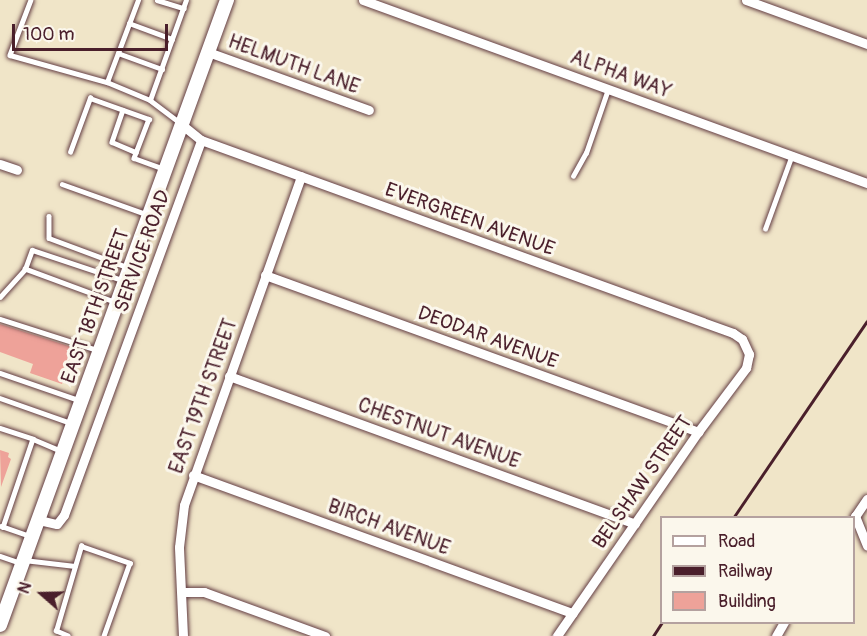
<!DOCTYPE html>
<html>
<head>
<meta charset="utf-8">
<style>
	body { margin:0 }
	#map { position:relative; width:867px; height:636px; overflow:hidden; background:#f0e5c8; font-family:Pangolin,sans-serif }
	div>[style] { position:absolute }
	.building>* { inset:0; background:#eea299 }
	.roads { filter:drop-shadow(0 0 2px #633d43) drop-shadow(0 0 2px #633d43) }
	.lane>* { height:4.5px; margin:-2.25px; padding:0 2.25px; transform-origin:2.25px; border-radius:2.25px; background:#fff }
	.street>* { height:9px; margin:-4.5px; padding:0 4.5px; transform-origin:4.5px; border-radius:4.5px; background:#fff }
	.secondary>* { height:14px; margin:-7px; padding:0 7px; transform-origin:7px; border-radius:7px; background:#fff }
	.rail>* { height:3px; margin:-1.5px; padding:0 1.5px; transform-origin:1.5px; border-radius:1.5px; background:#4a1f2b }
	span { translate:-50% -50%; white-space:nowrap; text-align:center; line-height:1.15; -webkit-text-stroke:6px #fbf7ec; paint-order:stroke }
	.street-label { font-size:20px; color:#4a1f2b }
	.legend { position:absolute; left:660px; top:516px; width:195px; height:108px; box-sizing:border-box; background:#fbf7ec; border:2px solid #b4a19f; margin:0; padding:8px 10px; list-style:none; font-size:18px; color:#4a1f2b }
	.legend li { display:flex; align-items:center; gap:12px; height:30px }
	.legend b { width:30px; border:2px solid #b4a19f }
	.north { position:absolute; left:12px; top:564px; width:60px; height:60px; -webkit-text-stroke:4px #fbf7ec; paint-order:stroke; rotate:290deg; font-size:16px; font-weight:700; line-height:24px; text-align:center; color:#4a1f2b }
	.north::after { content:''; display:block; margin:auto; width:21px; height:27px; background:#4a1f2b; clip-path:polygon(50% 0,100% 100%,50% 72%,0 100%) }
	.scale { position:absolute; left:12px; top:24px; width:156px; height:27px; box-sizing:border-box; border:3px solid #4a1f2b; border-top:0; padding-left:8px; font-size:18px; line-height:21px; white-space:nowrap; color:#4a1f2b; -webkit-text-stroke:4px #fbf7ec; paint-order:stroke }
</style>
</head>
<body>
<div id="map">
	<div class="building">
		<div style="clip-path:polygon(0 324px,75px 348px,62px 384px,30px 373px,33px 364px,0 352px)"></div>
		<div style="clip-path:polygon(0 450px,9px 453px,8px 457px,11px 459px,1px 487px)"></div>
	</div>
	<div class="roads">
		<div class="lane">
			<div style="left:31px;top:0;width:59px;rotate:110.9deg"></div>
			<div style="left:10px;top:55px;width:101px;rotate:15.6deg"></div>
			<div style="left:107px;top:82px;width:47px;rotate:22.7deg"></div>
			<div style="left:150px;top:100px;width:36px;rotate:37deg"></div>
			<div style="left:157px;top:0;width:28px;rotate:17deg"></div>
			<div style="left:129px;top:23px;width:46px;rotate:20.4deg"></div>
			<div style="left:118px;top:53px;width:47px;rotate:20deg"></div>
			<div style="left:107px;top:82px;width:88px;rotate:-69.3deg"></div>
			<div style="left:150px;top:100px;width:106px;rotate:-70.2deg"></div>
			<div style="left:123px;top:110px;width:34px;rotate:109deg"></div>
			<div style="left:112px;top:142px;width:26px;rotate:23deg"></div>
			<div style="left:70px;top:152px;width:58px;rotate:-69.7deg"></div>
			<div style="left:90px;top:98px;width:63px;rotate:19.6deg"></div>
			<div style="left:149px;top:119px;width:42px;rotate:111deg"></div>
			<div style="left:134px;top:158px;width:30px;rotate:20deg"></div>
			<div style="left:573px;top:176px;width:26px;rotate:-61deg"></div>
			<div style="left:586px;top:153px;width:68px;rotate:-71deg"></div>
			<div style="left:62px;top:184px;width:89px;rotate:19.7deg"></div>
			<div style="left:49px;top:216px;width:22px;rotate:90deg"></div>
			<div style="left:49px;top:238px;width:83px;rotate:20.4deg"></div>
			<div style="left:765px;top:229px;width:79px;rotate:-70deg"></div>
			<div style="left:0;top:297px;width:38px;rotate:-48deg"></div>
			<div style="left:114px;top:302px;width:95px;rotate:-159.7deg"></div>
			<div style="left:25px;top:269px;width:20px;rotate:-70deg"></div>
			<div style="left:32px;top:250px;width:95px;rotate:18.4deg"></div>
			<div style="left:0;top:319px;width:102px;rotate:17.7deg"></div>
			<div style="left:0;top:373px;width:83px;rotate:18.9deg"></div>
			<div style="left:0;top:398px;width:75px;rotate:19.4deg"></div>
			<div style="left:0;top:428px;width:35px;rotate:18deg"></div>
			<div style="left:33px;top:439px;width:93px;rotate:108.8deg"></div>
			<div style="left:33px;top:439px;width:30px;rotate:23deg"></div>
			<div style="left:1px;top:526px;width:31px;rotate:19deg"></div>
			<div style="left:0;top:556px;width:21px;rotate:19deg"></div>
			<div style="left:24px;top:560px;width:51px;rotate:6.7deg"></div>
			<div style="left:68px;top:636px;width:13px;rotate:-157deg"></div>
			<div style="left:56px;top:631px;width:89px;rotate:-73.6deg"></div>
			<div style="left:81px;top:546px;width:52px;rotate:19.1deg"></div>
			<div style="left:130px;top:563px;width:77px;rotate:109.6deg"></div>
		</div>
		<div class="street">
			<div style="left:363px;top:0;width:536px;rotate:19.96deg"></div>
			<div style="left:746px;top:0;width:129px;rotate:20deg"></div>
			<div style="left:208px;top:52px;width:171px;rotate:19.8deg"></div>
			<div style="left:181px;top:124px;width:26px;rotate:39deg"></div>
			<div style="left:201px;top:140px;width:566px;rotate:19.94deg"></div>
			<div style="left:733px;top:333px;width:11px;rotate:34deg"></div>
			<div style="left:742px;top:339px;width:17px;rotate:65deg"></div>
			<div style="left:749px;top:354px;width:14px;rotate:102deg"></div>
			<div style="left:746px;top:368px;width:80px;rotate:126.9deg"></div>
			<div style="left:698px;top:432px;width:248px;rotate:124.7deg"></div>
			<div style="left:0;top:164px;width:18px;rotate:19deg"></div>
			<div style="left:265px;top:275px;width:461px;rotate:19.9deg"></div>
			<div style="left:229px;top:376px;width:432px;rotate:20deg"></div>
			<div style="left:193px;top:475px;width:404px;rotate:20deg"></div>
			<div style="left:855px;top:516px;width:32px;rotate:68deg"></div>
			<div style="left:854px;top:518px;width:23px;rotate:-56deg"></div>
			<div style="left:39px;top:520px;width:18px;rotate:13deg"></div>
			<div style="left:57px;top:524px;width:11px;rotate:-52deg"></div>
			<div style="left:64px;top:515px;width:399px;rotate:-69.9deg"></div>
			<div style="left:183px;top:592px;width:21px"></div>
			<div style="left:204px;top:592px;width:129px;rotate:20deg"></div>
			<div style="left:183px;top:636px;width:89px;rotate:-92.6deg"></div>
			<div style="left:179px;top:547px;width:42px;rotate:-83.2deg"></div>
			<div style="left:184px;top:505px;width:349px;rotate:-70.4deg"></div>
			<div style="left:776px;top:636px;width:16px;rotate:-60deg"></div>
		</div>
		<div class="secondary">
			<div style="left:0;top:625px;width:665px;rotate:-70.04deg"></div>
		</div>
	</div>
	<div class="rail">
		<div style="left:733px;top:518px;width:238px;rotate:-55.8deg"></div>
		<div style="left:653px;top:636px;width:17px;rotate:-57deg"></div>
	</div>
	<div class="street-label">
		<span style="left:294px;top:64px;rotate:20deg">HELMUTH LANE</span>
		<span style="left:621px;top:74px;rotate:20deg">ALPHA WAY</span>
		<span style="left:470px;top:219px;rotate:20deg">EVERGREEN AVENUE</span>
		<span style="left:142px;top:251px;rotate:-70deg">SERVICE ROAD</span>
		<span style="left:95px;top:306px;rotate:-70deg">EAST 18TH STREET</span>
		<span style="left:488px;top:337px;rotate:20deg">DEODAR AVENUE</span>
		<span style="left:203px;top:396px;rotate:-70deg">EAST 19TH STREET</span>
		<span style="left:439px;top:433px;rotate:20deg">CHESTNUT AVENUE</span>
		<span style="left:642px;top:482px;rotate:-55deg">BELSHAW STREET</span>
		<span style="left:389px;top:527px;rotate:20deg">BIRCH AVENUE</span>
	</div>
	<ul class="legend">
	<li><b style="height:8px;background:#fff"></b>Road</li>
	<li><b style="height:8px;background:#4a1f2b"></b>Railway</li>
	<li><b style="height:16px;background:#eea299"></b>Building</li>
	</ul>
	<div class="north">N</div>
	<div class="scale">100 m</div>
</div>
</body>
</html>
